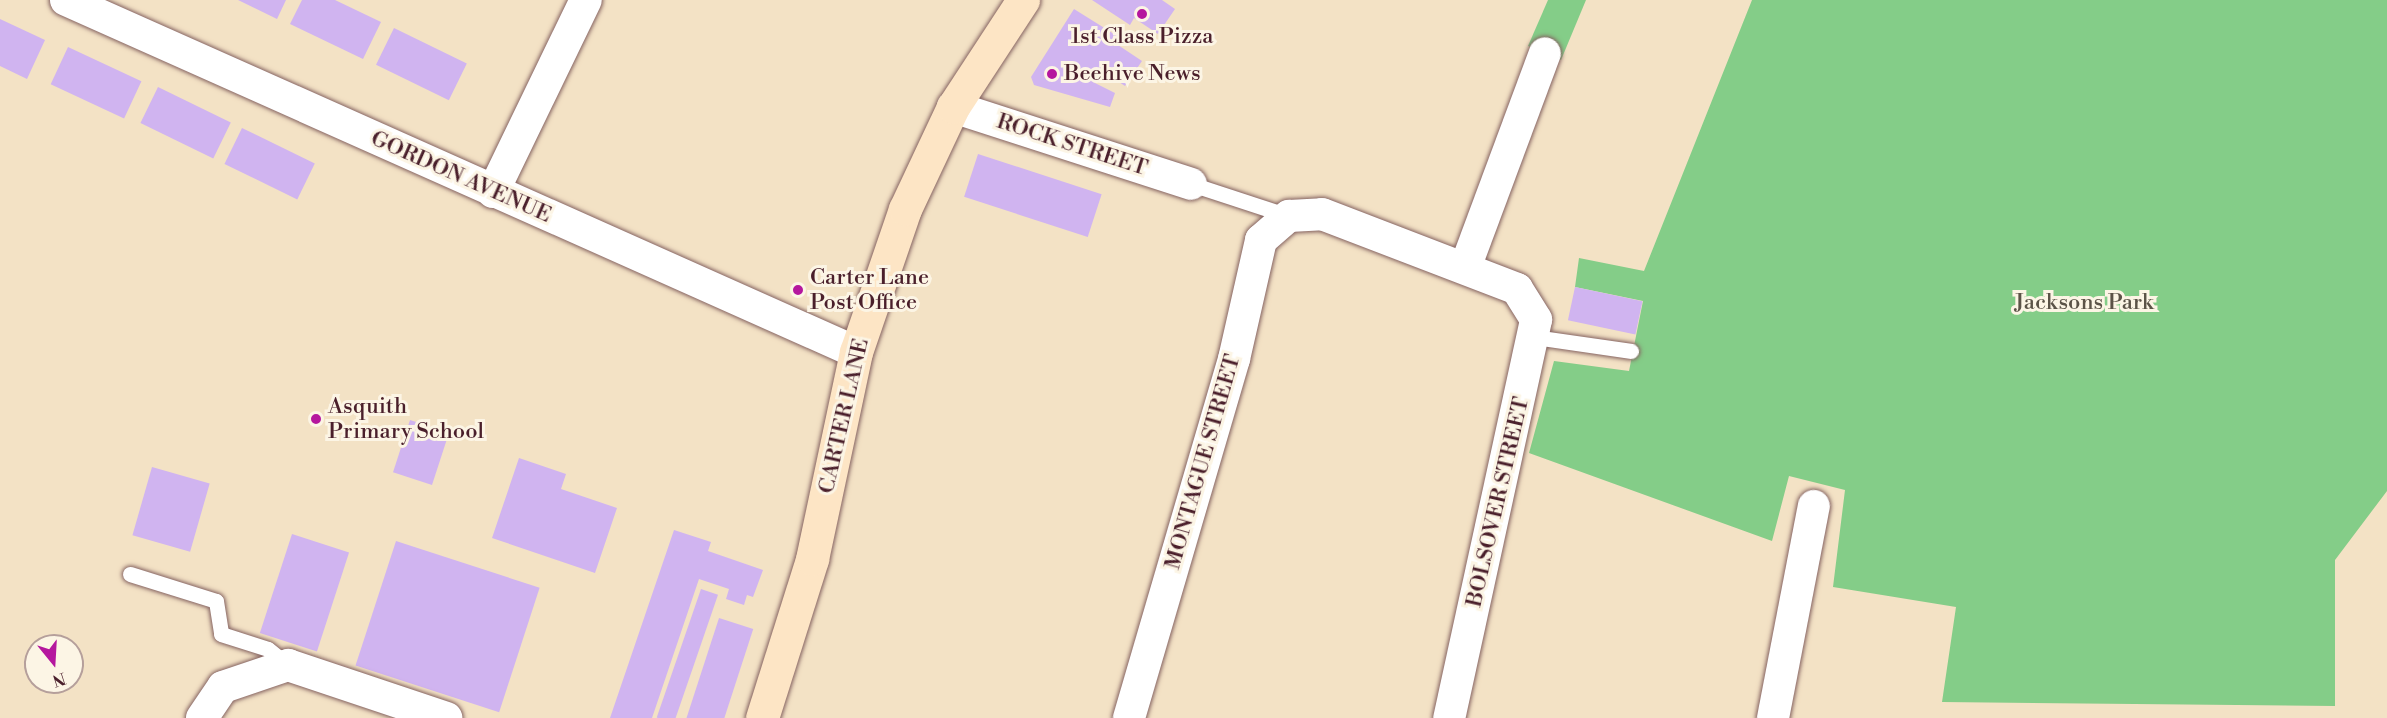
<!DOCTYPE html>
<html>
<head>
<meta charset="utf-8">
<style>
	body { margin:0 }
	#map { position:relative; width:2387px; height:718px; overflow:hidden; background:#f3e2c5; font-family:"Libre Bodoni",serif }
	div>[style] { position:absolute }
	.green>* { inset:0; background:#84cd88 }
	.building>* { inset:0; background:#d0b4f0; transform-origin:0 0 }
	.roads { filter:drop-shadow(0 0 2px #856361) drop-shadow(0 0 2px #856361) }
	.service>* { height:15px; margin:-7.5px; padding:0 7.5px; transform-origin:7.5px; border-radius:7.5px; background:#fff }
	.minor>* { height:32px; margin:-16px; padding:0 16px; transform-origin:16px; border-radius:16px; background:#fff }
	.secondary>* { height:33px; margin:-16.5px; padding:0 16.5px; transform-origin:16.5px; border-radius:16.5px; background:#fde5c5 }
	.dots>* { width:16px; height:16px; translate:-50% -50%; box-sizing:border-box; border:3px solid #fcf5e5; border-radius:50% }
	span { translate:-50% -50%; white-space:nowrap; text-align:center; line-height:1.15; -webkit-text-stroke:6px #fcf5e5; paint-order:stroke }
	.poi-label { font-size:22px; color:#4a1f2b }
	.left { translate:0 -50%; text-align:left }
	.street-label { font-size:22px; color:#4a1f2b }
	.park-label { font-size:22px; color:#5b5347 }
	.north { position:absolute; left:24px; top:634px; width:60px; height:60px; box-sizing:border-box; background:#fcf5e5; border:2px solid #b59f9b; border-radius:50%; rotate:162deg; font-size:16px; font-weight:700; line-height:24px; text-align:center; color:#4a1f2b }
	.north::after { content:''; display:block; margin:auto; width:21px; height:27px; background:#b5179e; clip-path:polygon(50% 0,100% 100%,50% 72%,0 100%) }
</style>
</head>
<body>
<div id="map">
	<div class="green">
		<div style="clip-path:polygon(1548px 0,1586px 0,1561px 60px,1528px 46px)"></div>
		<div style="clip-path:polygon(1752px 0,2387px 0,2387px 491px,2335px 560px,2335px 706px,1942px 702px,1956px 607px,1833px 587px,1845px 490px,1789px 476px,1772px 541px,1529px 453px,1554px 361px,1629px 371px,1643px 301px,1575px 287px,1579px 258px,1644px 271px)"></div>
	</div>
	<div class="building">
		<div style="clip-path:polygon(238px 0,286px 0,277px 19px)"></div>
		<div style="clip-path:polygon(302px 0,335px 0,381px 22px,363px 59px,290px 24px)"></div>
		<div style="clip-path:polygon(1092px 0,1162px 0,1175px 9px,1158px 34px,1134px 18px,1130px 25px)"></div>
		<div style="clip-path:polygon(1074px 9px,1122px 39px,1118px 45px,1142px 61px,1125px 86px,1101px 70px,1093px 82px,1115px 93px,1110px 107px,1034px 85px,1031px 77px)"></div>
		<div style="clip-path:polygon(0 19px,45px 40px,27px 79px,0 66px)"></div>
		<div style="left:394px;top:28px;width:81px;height:41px;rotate:26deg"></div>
		<div style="left:68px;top:47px;width:81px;height:41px;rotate:25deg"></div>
		<div style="left:158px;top:87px;width:81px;height:40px;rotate:26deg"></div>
		<div style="left:242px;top:128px;width:81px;height:40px;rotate:26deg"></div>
		<div style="left:978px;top:154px;width:130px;height:45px;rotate:18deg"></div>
		<div style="left:1575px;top:287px;width:69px;height:34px;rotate:12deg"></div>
		<div style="left:410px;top:420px;width:41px;height:55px;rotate:18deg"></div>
		<div style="clip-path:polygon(519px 458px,566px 474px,561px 489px,617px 508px,595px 573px,492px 538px)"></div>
		<div style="left:152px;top:467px;width:60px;height:71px;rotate:16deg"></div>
		<div style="clip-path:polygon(674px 530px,711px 542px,708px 551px,763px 570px,753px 597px,747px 595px,744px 605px,726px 599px,729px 589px,699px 579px,652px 718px,610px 718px)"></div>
		<div style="left:292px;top:534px;width:60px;height:104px;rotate:18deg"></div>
		<div style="left:396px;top:541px;width:151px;height:131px;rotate:18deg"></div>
		<div style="left:701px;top:589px;width:18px;height:136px;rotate:19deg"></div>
		<div style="left:719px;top:618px;width:36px;height:106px;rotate:18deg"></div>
	</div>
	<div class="roads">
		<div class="service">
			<div style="left:1191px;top:184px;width:103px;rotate:18.1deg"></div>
			<div style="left:1534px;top:337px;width:98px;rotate:8.2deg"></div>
			<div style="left:130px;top:574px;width:90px;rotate:17.4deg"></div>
			<div style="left:216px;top:601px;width:33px;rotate:81deg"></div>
			<div style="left:221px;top:634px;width:49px;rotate:17.7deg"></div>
			<div style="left:268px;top:649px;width:26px;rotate:39deg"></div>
		</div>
		<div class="minor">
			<div style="left:66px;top:0;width:865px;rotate:24.02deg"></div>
			<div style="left:953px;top:107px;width:250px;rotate:17.9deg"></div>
			<div style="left:493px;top:192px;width:213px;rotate:-64.2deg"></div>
			<div style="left:1465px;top:268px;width:229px;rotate:-69.6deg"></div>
			<div style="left:202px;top:718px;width:37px;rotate:-56deg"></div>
			<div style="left:223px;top:687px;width:69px;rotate:-18.7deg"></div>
			<div style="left:288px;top:665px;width:167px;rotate:18.5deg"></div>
			<div style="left:1129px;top:718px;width:374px;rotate:-73.7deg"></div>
			<div style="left:1234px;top:359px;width:122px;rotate:-77.2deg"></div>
			<div style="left:1261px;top:240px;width:37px;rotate:-41deg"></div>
			<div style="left:1289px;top:216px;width:33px;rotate:-3deg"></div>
			<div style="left:1322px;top:214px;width:209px;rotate:21deg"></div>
			<div style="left:1517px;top:289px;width:36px;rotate:58deg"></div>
			<div style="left:1536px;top:320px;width:407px;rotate:102.3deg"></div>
			<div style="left:1773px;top:718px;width:216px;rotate:-79.1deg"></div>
		</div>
		<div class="secondary">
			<div style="left:762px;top:718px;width:167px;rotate:-72.5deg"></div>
			<div style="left:812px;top:559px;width:212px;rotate:-78deg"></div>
			<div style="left:856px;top:352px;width:151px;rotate:-71.1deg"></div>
			<div style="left:905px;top:209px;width:113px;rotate:-64.8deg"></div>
			<div style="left:953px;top:107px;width:128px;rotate:-56.8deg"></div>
		</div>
	</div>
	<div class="dots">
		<div style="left:1142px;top:14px;background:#b5179e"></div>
		<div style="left:1052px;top:74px;background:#b5179e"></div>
		<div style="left:798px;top:290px;background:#b5179e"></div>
		<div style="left:316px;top:419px;background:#b5179e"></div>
	</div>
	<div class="poi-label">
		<span style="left:1142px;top:37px">1st Class Pizza</span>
		<span class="left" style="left:1064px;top:74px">Beehive News</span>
		<span class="left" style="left:810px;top:290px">Carter Lane<br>Post Office</span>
		<span class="left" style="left:328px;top:419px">Asquith<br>Primary School</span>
	</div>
	<div class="street-label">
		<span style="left:1072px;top:145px;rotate:18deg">ROCK STREET</span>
		<span style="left:461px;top:177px;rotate:24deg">GORDON AVENUE</span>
		<span style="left:844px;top:416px;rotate:-77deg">CARTER LANE</span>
		<span style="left:1203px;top:462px;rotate:-74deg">MONTAGUE STREET</span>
		<span style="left:1498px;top:502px;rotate:-77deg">BOLSOVER STREET</span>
	</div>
	<div class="park-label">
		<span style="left:2084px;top:303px">Jacksons Park</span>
	</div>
	<div class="north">N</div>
</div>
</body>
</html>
